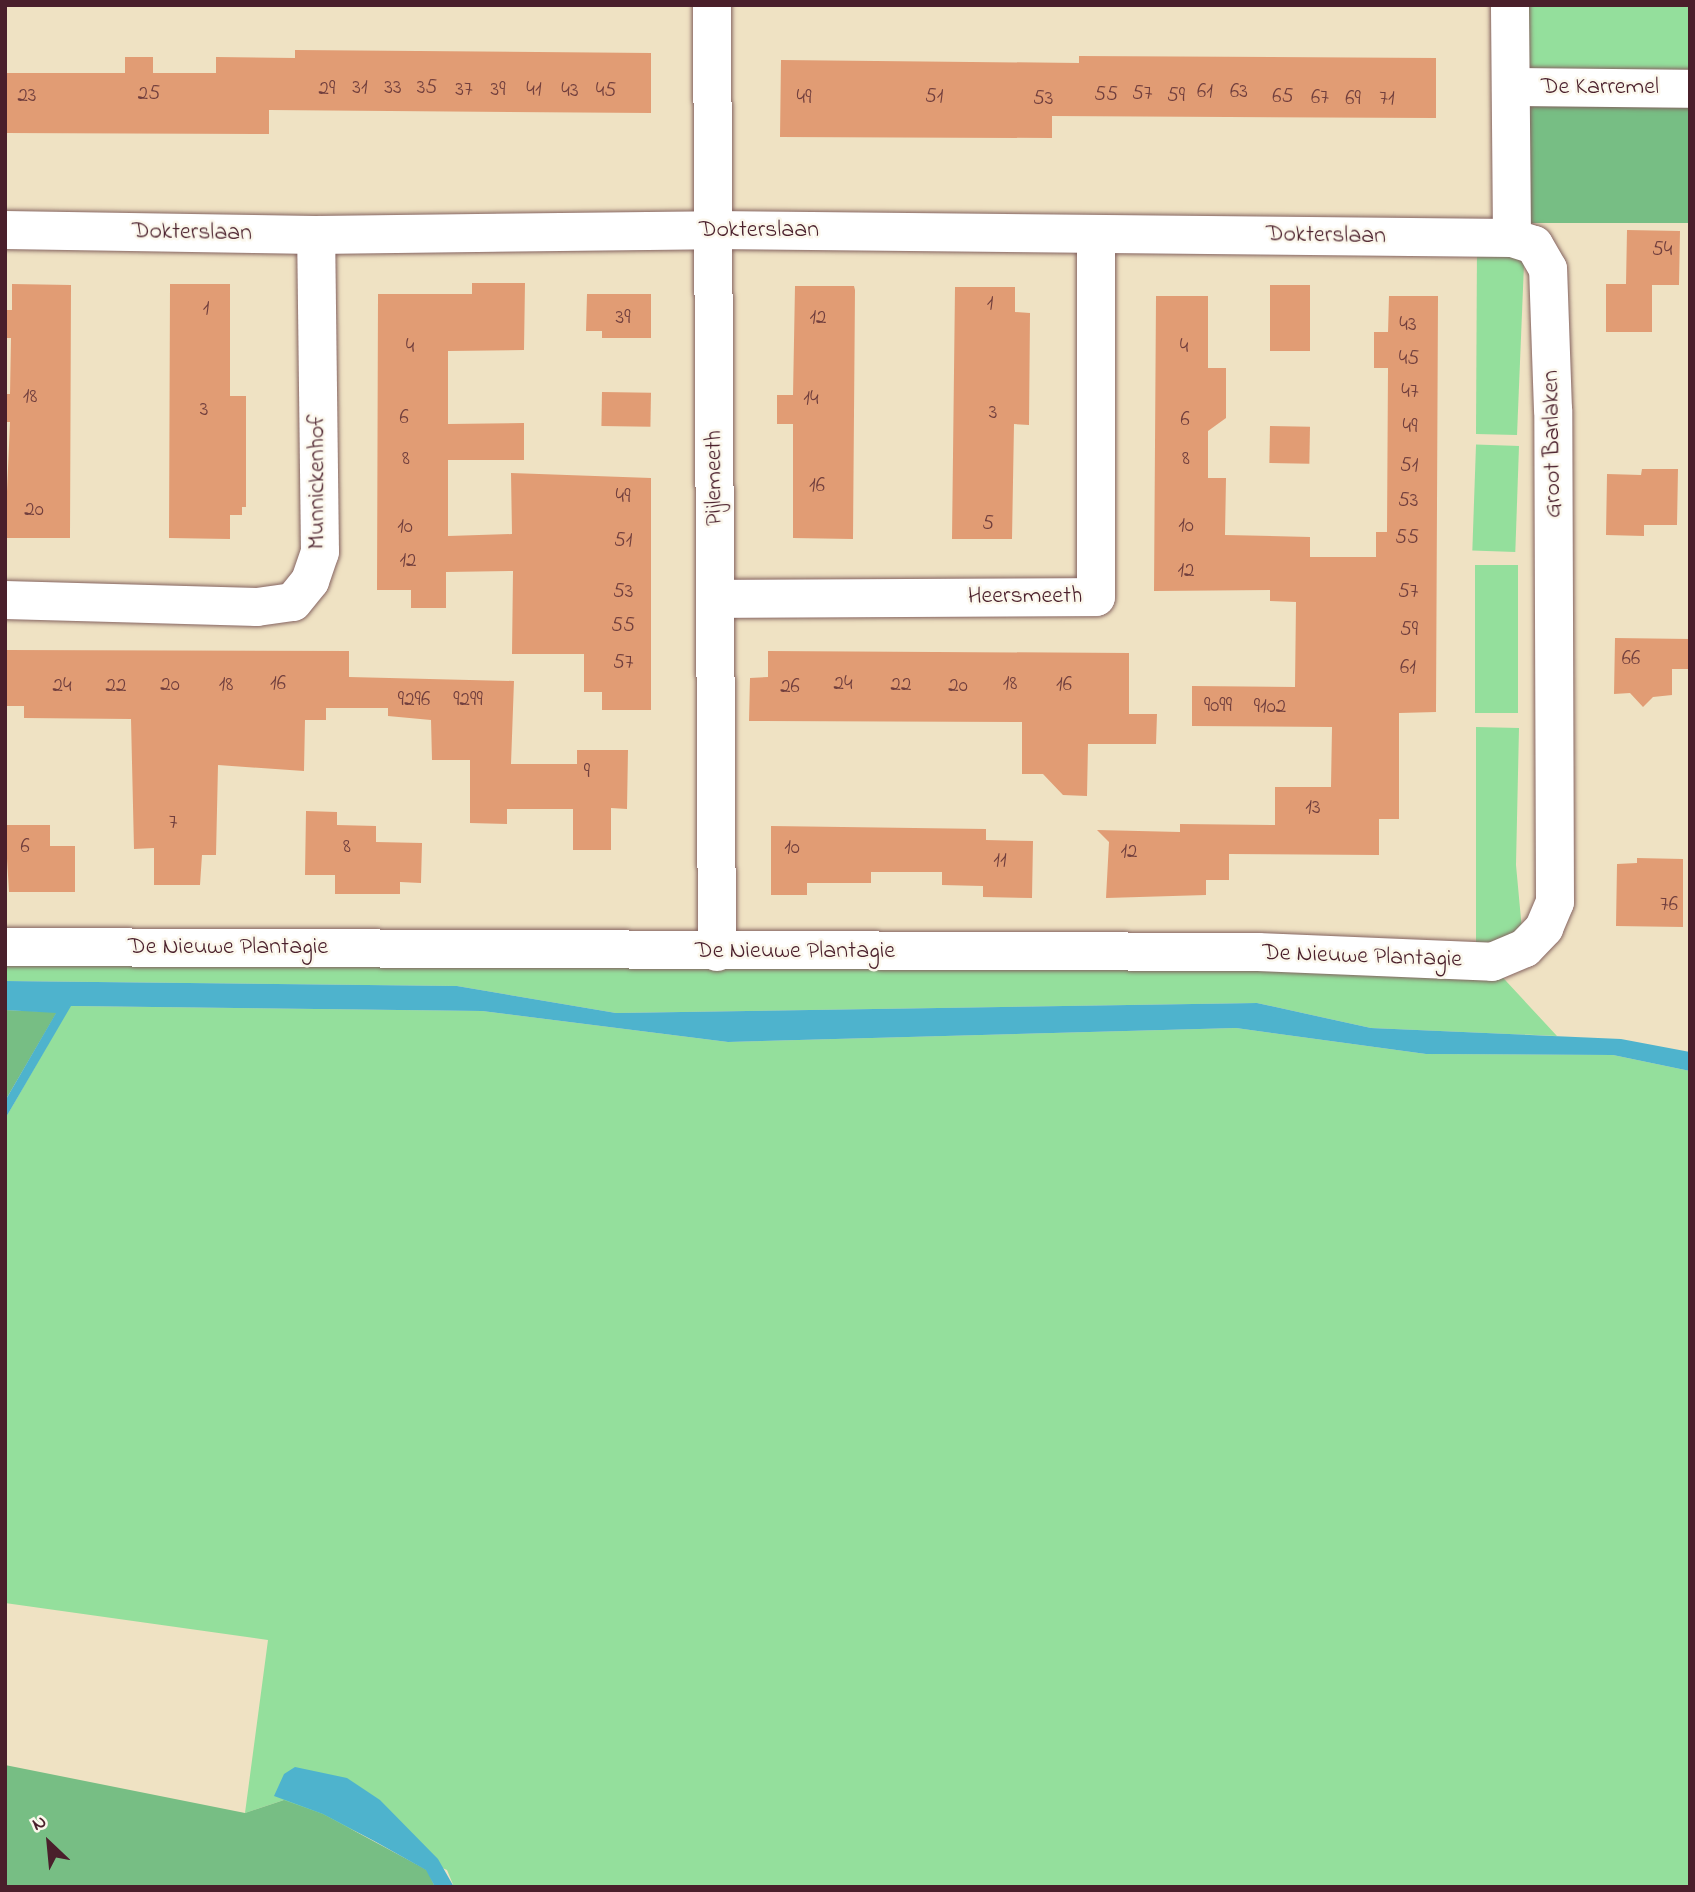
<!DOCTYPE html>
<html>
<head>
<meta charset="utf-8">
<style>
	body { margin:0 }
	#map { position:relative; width:1695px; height:1892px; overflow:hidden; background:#efe2c3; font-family:"Indie Flower",sans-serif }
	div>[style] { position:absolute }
	.green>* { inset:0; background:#94df9c; transform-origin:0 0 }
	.forest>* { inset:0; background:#77be84; transform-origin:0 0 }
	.water>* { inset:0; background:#4eb3cd }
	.building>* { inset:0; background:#e19c74; transform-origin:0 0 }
	.roads { filter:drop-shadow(0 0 2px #846360) drop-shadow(0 0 2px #846360) }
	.minor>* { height:38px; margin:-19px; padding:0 19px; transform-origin:19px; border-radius:19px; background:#fff }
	span { translate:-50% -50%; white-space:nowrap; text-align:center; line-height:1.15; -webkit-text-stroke:5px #fbf7ec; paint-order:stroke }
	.number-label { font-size:21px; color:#703e3d }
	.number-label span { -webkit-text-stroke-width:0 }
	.street-label { font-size:24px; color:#4a1f2b }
	.frame { position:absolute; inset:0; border:7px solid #4a1f2b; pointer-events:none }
	.north { position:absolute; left:14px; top:1808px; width:70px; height:70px; -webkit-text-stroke:5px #fbf7ec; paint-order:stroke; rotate:334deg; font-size:19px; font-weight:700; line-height:28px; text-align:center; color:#4a1f2b }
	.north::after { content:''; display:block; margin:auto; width:24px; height:32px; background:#4a1f2b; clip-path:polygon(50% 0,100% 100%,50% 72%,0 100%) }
</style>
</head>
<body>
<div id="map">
	<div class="green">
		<div style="left:1522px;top:5px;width:168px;height:69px"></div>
		<div style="clip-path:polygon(1477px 244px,1511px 248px,1524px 264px,1517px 435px,1476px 434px)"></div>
		<div style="left:1519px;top:446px;width:106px;height:43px;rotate:92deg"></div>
		<div style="left:1475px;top:565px;width:43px;height:148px"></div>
		<div style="clip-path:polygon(1476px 727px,1519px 728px,1516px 865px,1523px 941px,1476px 943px)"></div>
		<div style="clip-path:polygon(5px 959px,1493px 967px,1557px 1036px,1371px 1028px,1257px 1003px,616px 1013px,457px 986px,5px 981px)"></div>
		<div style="clip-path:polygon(70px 1006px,482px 1011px,728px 1042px,1236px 1028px,1426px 1054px,1613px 1055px,1690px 1071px,1690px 1887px,454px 1887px,447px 1870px,275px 1797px,284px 1800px,245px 1813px,268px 1640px,5px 1603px,5px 1119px)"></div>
	</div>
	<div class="forest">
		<div style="left:1528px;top:100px;width:162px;height:123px"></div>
		<div style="clip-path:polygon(5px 1010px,57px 1012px,5px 1101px)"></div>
		<div style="clip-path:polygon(5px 1765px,245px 1813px,284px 1800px,323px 1814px,427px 1870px,435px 1887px,5px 1887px)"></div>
	</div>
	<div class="water">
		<div style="clip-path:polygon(5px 981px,457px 986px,616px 1013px,1257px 1003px,1371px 1028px,1621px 1039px,1690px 1052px,1690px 1071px,1613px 1055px,1426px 1054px,1236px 1028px,728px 1042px,482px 1011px,71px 1006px,5px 1119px,5px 1101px,56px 1013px,5px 1010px)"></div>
		<div style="clip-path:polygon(295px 1767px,347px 1778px,380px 1800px,438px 1859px,454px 1887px,435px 1887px,426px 1870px,376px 1842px,323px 1814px,274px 1796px,284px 1774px)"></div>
	</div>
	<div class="building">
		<div style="clip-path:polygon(295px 50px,651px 53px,651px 113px,269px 110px,269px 134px,5px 133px,5px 73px,125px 73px,125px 57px,153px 57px,153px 73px,216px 73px,216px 57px,295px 58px)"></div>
		<div style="clip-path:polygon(1079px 56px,1436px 58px,1436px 118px,1052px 116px,1052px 138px,780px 137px,781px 60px,1079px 63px)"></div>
		<div style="clip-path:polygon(1627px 230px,1680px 231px,1679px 285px,1652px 285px,1652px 332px,1606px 332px,1606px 284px,1626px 284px)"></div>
		<div style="clip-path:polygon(472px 283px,525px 283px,524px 350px,448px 351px,448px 424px,524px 423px,524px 460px,448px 460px,448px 536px,512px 534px,511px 473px,651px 478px,651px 710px,602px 710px,602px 692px,584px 692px,584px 654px,512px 654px,513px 571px,446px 572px,446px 608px,411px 608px,411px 590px,377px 590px,378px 294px,472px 294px)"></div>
		<div style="clip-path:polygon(12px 284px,71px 285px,70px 538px,5px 538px,10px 422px,5px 422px,5px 394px,10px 394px,11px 338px,5px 338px,5px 310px,12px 310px)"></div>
		<div style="clip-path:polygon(170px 284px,230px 284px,230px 396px,246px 396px,246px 507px,242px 507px,242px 515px,230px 515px,230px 539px,169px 538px)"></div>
		<div style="left:1270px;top:285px;width:40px;height:66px"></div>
		<div style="clip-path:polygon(795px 286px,854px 286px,855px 290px,853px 539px,793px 538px,793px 424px,777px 424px,777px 395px,793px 395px)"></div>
		<div style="clip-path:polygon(955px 287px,1015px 287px,1015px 312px,1030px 313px,1029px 425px,1014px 424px,1012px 539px,952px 539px)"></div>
		<div style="clip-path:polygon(587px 294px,651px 294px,651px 338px,602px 338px,602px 331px,586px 331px)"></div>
		<div style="clip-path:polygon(1156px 296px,1208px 296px,1208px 368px,1226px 368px,1226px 418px,1208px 431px,1208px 478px,1226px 478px,1225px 535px,1310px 537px,1310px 557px,1376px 557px,1376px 532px,1387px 532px,1388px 368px,1374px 368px,1374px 332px,1388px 332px,1389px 296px,1438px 296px,1436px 712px,1399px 713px,1399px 819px,1379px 819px,1379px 855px,1229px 854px,1229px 880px,1206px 880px,1206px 895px,1106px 898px,1109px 842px,1097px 830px,1180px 832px,1180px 824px,1275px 825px,1275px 787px,1331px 787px,1332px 727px,1192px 726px,1192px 686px,1295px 687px,1296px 602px,1270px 601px,1270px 590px,1154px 591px)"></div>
		<div style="left:602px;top:392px;width:49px;height:34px;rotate:1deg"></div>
		<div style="left:1270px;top:426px;width:40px;height:37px;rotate:1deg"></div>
		<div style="clip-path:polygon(1642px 469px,1678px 469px,1677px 525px,1644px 525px,1644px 536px,1606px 535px,1607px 474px,1641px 475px)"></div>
		<div style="clip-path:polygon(1615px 638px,1690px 639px,1690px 669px,1672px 669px,1672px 695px,1653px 697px,1643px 707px,1630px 693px,1614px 694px)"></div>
		<div style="clip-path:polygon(5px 650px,349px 651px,349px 677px,514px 681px,511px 764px,577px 764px,577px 750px,628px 750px,627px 809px,611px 808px,611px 850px,573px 850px,573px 809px,507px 809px,507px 824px,470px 823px,470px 760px,432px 760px,431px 720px,388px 716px,388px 708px,326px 708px,326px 720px,305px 720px,304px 771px,218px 765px,216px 855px,202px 855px,200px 885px,154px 885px,154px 848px,134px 849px,131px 719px,24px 718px,24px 706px,5px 706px)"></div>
		<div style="clip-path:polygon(768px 651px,1129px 653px,1129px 714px,1157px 714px,1156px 744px,1088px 744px,1087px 796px,1063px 795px,1043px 774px,1022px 774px,1022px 722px,749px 721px,750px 678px,768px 677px)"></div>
		<div style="clip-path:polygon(306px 811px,337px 812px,337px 825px,376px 826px,376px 842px,422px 843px,421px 883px,400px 882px,400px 894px,335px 894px,335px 875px,305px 875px)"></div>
		<div style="clip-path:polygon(5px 825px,50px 825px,50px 846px,75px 846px,75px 892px,9px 892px)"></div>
		<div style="clip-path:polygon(771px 826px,986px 829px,986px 840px,1033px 841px,1032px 898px,983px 897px,983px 886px,942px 885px,942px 872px,871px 872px,871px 883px,807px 883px,807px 895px,771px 895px)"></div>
		<div style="clip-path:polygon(1637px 858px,1683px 859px,1683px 927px,1616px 926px,1617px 864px,1637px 863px)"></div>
	</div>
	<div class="roads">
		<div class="minor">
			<div style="left:712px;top:5px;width:947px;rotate:89.7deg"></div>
			<div style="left:1511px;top:87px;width:179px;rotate:0.6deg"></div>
			<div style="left:5px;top:230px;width:311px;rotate:0.9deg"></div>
			<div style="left:316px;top:235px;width:397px;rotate:-0.7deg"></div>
			<div style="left:713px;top:230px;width:799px;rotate:0.57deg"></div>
			<div style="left:716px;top:599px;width:380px;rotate:-0.3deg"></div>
			<div style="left:1096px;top:597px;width:363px;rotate:-90deg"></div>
			<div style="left:5px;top:600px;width:252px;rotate:1.6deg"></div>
			<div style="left:257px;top:607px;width:36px;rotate:-8deg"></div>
			<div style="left:293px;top:602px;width:27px;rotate:-51deg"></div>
			<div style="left:310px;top:581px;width:31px;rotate:-71deg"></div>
			<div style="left:320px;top:552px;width:317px;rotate:-90.7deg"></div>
			<div style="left:5px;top:947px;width:1253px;rotate:0.23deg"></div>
			<div style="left:1258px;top:952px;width:234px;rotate:2.4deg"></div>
			<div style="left:1492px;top:962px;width:36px;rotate:-23deg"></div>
			<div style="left:1525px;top:948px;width:28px;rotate:-46deg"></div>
			<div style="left:1544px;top:928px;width:28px;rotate:-67deg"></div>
			<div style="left:1555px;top:902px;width:492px;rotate:-90.2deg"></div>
			<div style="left:1553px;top:410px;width:141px;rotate:-92deg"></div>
			<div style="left:1548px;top:269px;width:28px;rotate:-120deg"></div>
			<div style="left:1534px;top:245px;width:23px;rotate:-162deg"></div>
			<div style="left:1512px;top:238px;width:233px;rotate:-90.5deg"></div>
		</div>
	</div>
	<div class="number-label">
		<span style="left:360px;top:88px">31</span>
		<span style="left:393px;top:88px">33</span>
		<span style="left:427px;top:88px">35</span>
		<span style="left:327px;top:89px">29</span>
		<span style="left:464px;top:90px">37</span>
		<span style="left:498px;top:90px">39</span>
		<span style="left:534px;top:90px">41</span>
		<span style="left:570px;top:91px">43</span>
		<span style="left:606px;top:91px">45</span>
		<span style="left:1205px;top:92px">61</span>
		<span style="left:1239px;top:92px">63</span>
		<span style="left:149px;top:94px">25</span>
		<span style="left:1142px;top:94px">57</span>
		<span style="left:1106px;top:95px">55</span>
		<span style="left:27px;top:96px">23</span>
		<span style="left:1176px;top:96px">59</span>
		<span style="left:934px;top:97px">51</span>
		<span style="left:1283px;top:97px">65</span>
		<span style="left:804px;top:98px">49</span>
		<span style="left:1320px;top:98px">67</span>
		<span style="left:1043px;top:99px">53</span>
		<span style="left:1353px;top:99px">69</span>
		<span style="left:1387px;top:99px">71</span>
		<span style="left:1662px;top:250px">54</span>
		<span style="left:990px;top:304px">1</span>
		<span style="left:206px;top:309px">1</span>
		<span style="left:623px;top:318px">39</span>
		<span style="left:818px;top:318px">12</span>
		<span style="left:1408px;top:325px">43</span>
		<span style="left:410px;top:347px">4</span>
		<span style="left:1184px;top:347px">4</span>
		<span style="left:1409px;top:359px">45</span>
		<span style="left:1410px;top:392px">47</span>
		<span style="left:30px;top:397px">18</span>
		<span style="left:811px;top:399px">14</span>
		<span style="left:204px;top:410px">3</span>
		<span style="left:993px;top:413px">3</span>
		<span style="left:404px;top:418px">6</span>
		<span style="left:1185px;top:420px">6</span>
		<span style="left:1410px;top:427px">49</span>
		<span style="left:406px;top:459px">8</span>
		<span style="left:1186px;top:459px">8</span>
		<span style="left:1409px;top:466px">51</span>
		<span style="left:817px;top:486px">16</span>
		<span style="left:623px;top:497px">49</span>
		<span style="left:1408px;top:501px">53</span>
		<span style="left:34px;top:510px">20</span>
		<span style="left:988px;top:524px">5</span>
		<span style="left:1186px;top:526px">10</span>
		<span style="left:405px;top:527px">10</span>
		<span style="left:1407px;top:538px">55</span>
		<span style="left:623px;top:541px">51</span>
		<span style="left:408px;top:561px">12</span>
		<span style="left:1186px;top:571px">12</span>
		<span style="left:623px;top:592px">53</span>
		<span style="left:1408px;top:592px">57</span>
		<span style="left:623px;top:626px">55</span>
		<span style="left:1409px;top:630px">59</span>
		<span style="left:1631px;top:659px">66</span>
		<span style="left:623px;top:663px">57</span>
		<span style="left:1408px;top:668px">61</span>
		<span style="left:278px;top:684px">16</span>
		<span style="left:843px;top:684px">24</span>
		<span style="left:1010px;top:684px">18</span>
		<span style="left:170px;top:685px">20</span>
		<span style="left:226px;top:685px">18</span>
		<span style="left:901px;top:685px">22</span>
		<span style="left:1064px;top:685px">16</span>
		<span style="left:62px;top:686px">24</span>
		<span style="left:116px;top:686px">22</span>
		<span style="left:958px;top:686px">20</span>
		<span style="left:790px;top:687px">26</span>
		<span style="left:414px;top:700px">9296</span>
		<span style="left:468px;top:700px">9299</span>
		<span style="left:1218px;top:706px">9099</span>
		<span style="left:1270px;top:707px">9102</span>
		<span style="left:587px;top:772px">9</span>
		<span style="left:1313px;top:808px">13</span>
		<span style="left:173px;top:823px">7</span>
		<span style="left:25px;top:847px">6</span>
		<span style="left:347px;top:847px">8</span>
		<span style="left:792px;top:848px">10</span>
		<span style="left:1129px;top:852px">12</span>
		<span style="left:1000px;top:861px">11</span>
		<span style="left:1669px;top:905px">76</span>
	</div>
	<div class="street-label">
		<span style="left:1600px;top:88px">De Karremel</span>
		<span style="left:759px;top:231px">Dokterslaan</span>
		<span style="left:192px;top:233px;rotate:1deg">Dokterslaan</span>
		<span style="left:1326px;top:236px;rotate:1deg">Dokterslaan</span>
		<span style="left:1553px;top:444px;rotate:-91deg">Groot Barlaken</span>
		<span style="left:715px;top:478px;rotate:-90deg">Pijlemeeth</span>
		<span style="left:318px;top:482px;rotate:-90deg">Munnickenhof</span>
		<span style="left:1025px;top:597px">Heersmeeth</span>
		<span style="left:228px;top:948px">De Nieuwe Plantagie</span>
		<span style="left:795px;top:952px">De Nieuwe Plantagie</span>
		<span style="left:1362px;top:957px;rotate:2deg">De Nieuwe Plantagie</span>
	</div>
	<div class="frame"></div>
	<div class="north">N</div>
</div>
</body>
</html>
